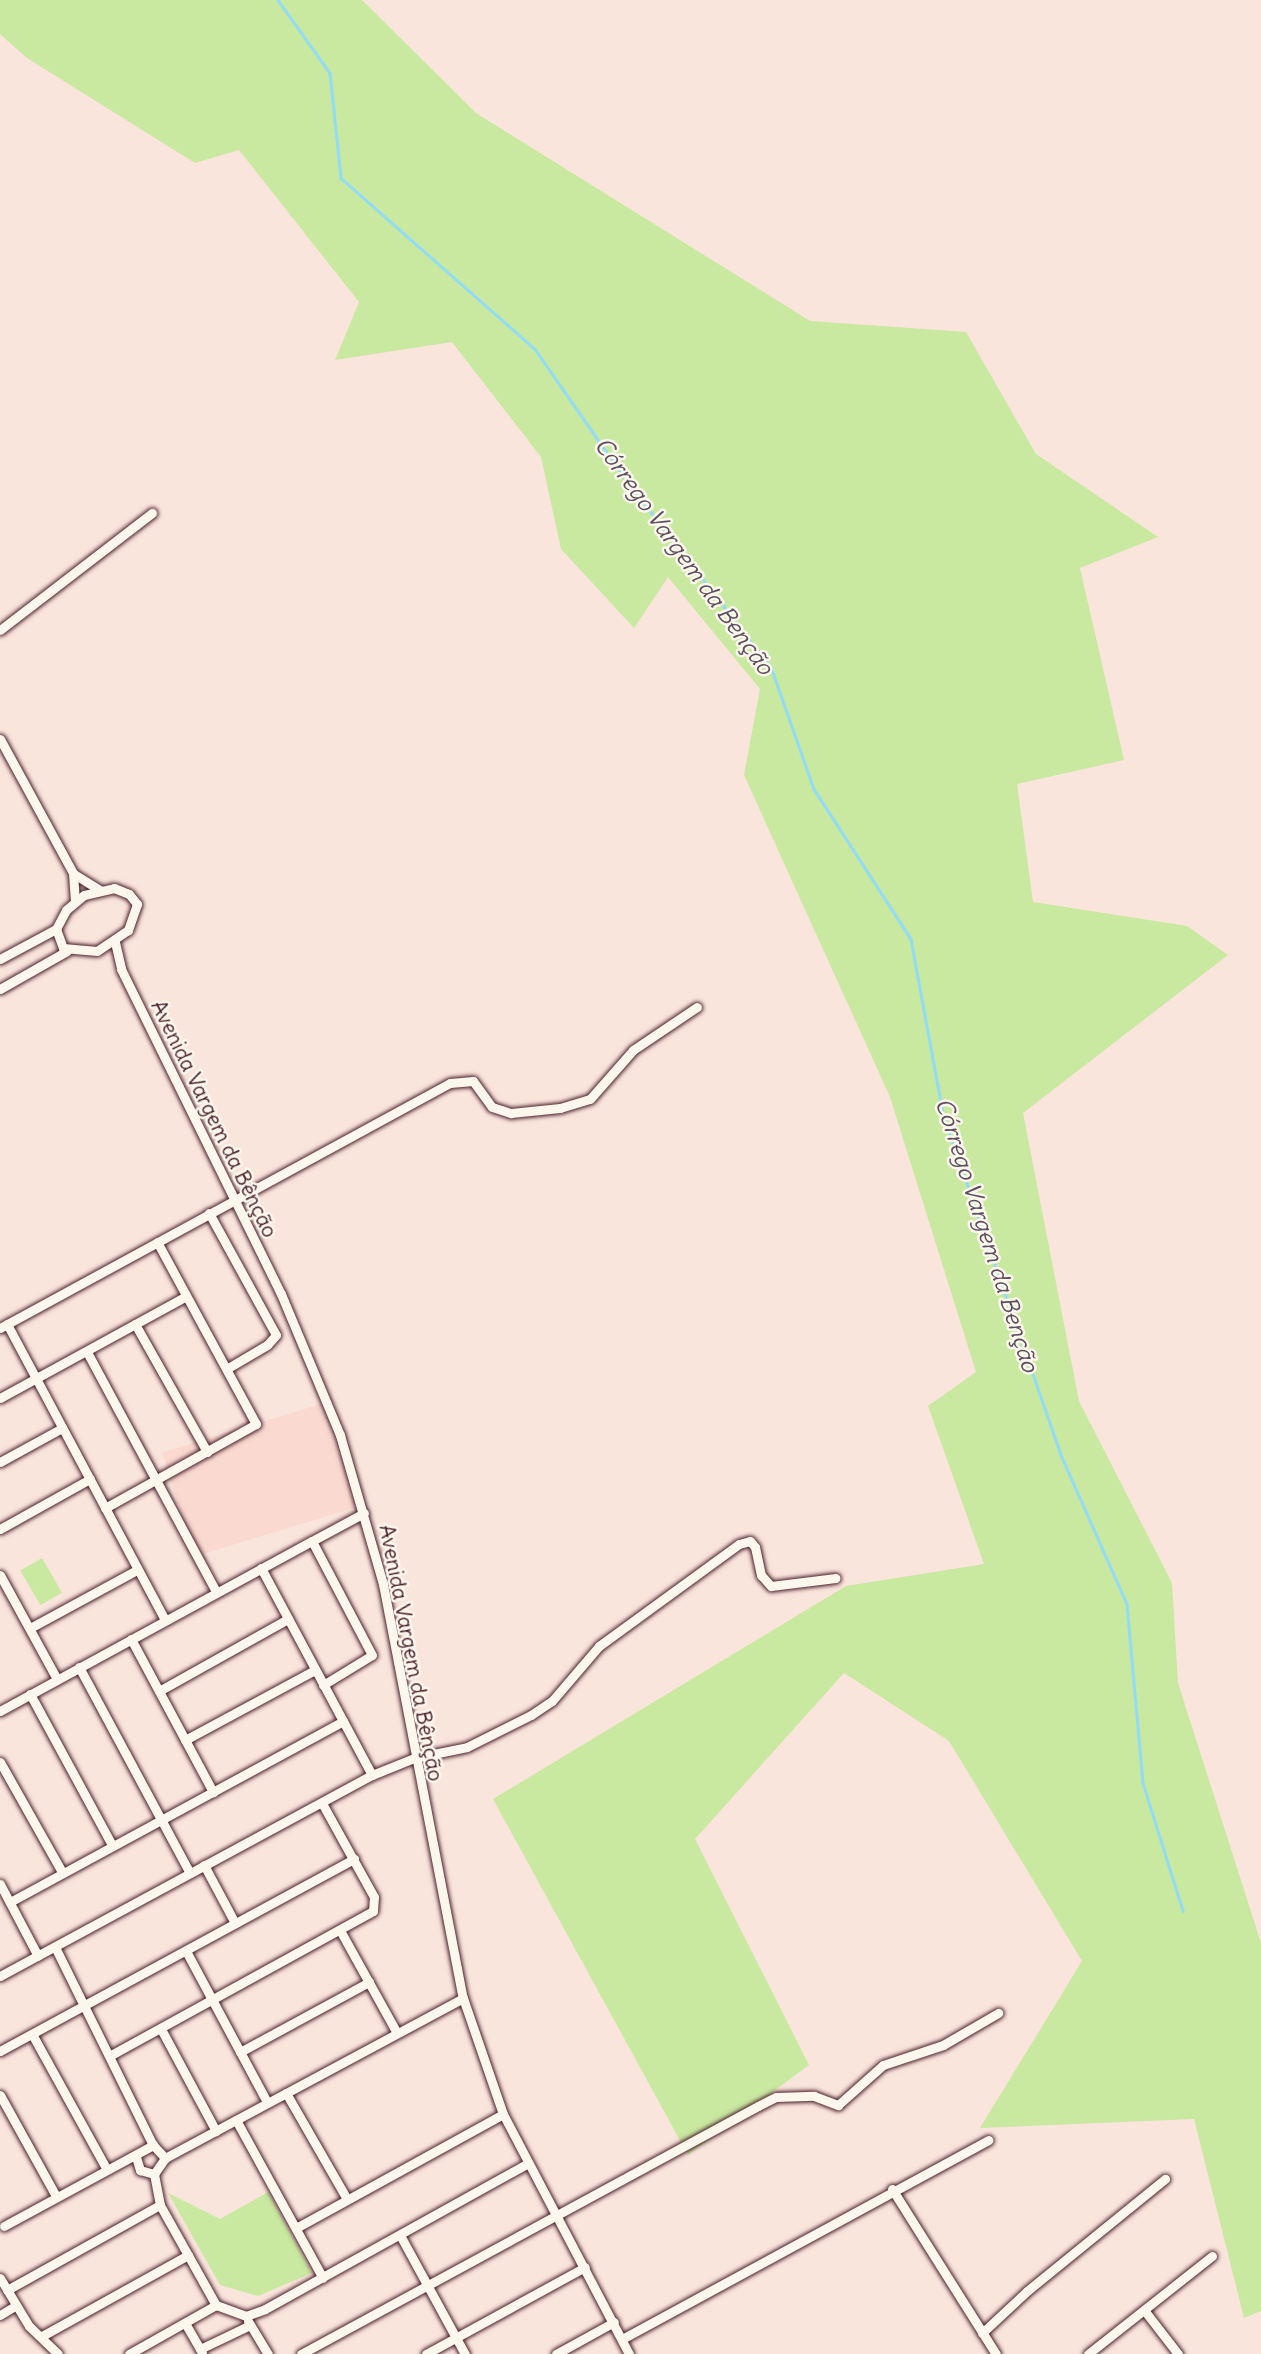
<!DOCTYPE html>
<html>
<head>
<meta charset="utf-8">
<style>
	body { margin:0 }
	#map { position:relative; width:1261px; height:2354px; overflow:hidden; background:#fae5dc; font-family:Delius,sans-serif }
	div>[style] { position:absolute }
	.built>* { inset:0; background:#f9d9d0; transform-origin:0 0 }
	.green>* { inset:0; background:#c9e8a0; transform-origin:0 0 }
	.stream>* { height:2.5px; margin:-1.25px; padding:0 1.25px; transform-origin:1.25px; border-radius:1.25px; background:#93dcf5 }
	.roads { filter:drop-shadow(0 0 2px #4a1f2b) drop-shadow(0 0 2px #4a1f2b) }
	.minor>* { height:9px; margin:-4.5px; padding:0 4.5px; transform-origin:4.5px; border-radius:4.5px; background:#fbf7ec }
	span { translate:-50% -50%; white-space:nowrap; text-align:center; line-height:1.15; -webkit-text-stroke:5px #fbf7ec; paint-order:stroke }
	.street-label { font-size:21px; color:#4a1f2b }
	.water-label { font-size:23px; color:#5c4e5e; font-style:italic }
</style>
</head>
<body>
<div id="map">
	<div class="built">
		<div style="left:324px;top:1403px;width:109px;height:169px;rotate:73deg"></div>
	</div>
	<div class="green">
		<div style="clip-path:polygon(0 0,362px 0,476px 113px,810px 321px,966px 332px,1036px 454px,1158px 537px,1080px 568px,1124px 760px,1017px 784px,1033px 902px,1187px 926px,1228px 955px,1023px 1113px,1079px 1401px,1172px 1583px,1178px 1683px,1261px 1943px,1261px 2311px,1244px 2318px,1194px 2119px,980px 2128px,1082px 1961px,949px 1741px,844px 1673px,695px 1839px,809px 2065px,688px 2155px,493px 1799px,846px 1586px,984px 1564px,928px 1406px,976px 1372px,890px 1097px,744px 775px,760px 689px,668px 577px,634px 628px,561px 549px,541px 457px,452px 342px,335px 360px,359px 302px,239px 150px,195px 163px,27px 58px,0 34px)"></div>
		<div style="left:42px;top:1558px;width:40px;height:25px;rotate:60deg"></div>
		<div style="clip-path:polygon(268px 2192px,312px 2273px,258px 2296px,220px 2285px,168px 2193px,220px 2219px)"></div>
	</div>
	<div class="stream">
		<div style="left:278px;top:0;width:90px;rotate:54.5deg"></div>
		<div style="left:330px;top:73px;width:106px;rotate:84deg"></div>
		<div style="left:341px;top:178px;width:259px;rotate:41.4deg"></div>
		<div style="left:535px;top:349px;width:156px;rotate:55.2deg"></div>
		<div style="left:624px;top:477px;width:240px;rotate:52.3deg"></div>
		<div style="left:771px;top:667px;width:129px;rotate:70.6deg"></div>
		<div style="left:814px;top:789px;width:179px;rotate:57.1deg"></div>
		<div style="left:911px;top:939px;width:178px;rotate:79.6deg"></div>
		<div style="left:943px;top:1114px;width:361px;rotate:70.9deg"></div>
		<div style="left:1061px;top:1455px;width:163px;rotate:66.1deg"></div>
		<div style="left:1127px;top:1604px;width:180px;rotate:84.9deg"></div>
		<div style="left:1143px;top:1783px;width:134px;rotate:72.6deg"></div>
	</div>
	<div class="roads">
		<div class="minor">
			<div style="left:0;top:630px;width:192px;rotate:-37.6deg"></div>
			<div style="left:0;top:739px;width:153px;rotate:61.4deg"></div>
			<div style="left:73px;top:873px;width:29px;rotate:86deg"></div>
			<div style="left:74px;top:874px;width:31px;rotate:32deg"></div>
			<div style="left:114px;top:888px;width:16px;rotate:22deg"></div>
			<div style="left:129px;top:894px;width:13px;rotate:51deg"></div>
			<div style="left:137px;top:904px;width:28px;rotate:109deg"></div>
			<div style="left:128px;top:930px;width:37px;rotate:146deg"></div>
			<div style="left:97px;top:951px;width:34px;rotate:-175deg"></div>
			<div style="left:63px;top:948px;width:20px;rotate:-110deg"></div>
			<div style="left:56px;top:929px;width:21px;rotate:-62deg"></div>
			<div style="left:66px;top:910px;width:23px;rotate:-40deg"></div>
			<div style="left:84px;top:895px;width:31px;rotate:-13deg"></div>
			<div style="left:115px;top:942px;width:28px;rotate:77deg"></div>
			<div style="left:121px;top:969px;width:362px;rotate:63.8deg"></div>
			<div style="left:281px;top:1294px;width:153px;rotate:67.3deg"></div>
			<div style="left:340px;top:1435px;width:155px;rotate:73.9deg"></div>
			<div style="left:383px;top:1584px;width:422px;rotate:79.1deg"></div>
			<div style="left:463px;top:1998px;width:123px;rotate:71deg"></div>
			<div style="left:503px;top:2114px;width:271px;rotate:62.3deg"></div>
			<div style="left:0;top:959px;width:64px;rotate:-28.2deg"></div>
			<div style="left:0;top:989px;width:77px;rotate:-29.6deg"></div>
			<div style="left:209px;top:1213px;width:139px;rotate:61.2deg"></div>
			<div style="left:276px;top:1335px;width:13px;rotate:132deg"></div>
			<div style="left:267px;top:1345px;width:45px;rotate:149.5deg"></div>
			<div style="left:7px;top:1324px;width:336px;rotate:61.9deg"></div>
			<div style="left:135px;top:1324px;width:147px;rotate:60.6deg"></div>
			<div style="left:0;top:1328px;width:512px;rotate:-28.57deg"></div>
			<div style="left:450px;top:1083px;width:23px;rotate:-5deg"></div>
			<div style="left:473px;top:1081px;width:32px;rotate:54deg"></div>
			<div style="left:492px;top:1107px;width:20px;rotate:18deg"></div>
			<div style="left:511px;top:1113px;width:49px;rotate:-5.8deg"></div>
			<div style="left:560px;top:1108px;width:31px;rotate:-17deg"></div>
			<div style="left:590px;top:1099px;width:65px;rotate:-48.7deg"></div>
			<div style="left:633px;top:1050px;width:77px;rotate:-33.9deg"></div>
			<div style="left:87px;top:1352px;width:272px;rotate:61.7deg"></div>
			<div style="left:0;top:1398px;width:212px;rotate:-28.7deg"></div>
			<div style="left:0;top:1462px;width:71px;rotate:-28.7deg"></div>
			<div style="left:105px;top:1508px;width:173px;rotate:-29.1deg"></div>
			<div style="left:256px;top:1424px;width:207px;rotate:-118.5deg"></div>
			<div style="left:0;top:1529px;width:103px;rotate:-29.1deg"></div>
			<div style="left:261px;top:1568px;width:235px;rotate:61.8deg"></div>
			<div style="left:0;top:1575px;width:119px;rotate:61.3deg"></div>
			<div style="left:30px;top:1628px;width:122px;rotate:-28.5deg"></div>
			<div style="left:131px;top:1639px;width:174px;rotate:61.8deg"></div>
			<div style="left:79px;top:1667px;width:234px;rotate:61.7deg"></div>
			<div style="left:323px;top:1685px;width:57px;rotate:-31.5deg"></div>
			<div style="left:372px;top:1655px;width:129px;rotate:-117.8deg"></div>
			<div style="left:312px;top:1541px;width:59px;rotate:-28.3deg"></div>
			<div style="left:159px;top:1691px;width:148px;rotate:-29.2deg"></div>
			<div style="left:30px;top:1694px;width:172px;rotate:61.5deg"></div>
			<div style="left:0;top:1711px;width:355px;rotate:-28.6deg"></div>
			<div style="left:185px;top:1740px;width:148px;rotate:-28.3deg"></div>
			<div style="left:0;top:1762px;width:126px;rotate:60.6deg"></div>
			<div style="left:204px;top:1865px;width:66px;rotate:61.9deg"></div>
			<div style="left:0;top:1884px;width:81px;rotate:62.2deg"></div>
			<div style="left:10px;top:1902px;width:379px;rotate:-28.5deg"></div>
			<div style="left:341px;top:1932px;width:115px;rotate:61deg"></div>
			<div style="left:55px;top:1947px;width:221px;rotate:63.7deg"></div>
			<div style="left:153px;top:2145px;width:18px;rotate:47deg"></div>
			<div style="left:186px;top:1951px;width:171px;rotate:61.8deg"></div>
			<div style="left:0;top:1976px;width:423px;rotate:-28.4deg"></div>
			<div style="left:372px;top:1775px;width:45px;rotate:-22deg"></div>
			<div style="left:414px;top:1758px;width:54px;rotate:-11.7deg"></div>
			<div style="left:467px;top:1747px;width:72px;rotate:-26.6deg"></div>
			<div style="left:531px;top:1715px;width:25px;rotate:-34deg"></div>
			<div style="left:552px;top:1701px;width:72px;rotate:-49.5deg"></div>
			<div style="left:599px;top:1646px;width:173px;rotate:-36.1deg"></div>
			<div style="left:739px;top:1544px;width:11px;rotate:-15deg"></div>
			<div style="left:750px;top:1541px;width:8px;rotate:50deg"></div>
			<div style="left:755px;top:1547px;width:29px;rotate:78deg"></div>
			<div style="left:761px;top:1575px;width:15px;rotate:48deg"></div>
			<div style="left:771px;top:1586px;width:65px;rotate:-7deg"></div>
			<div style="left:161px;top:2029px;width:116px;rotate:61.7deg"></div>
			<div style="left:32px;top:2034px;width:153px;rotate:61.1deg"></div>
			<div style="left:0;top:2051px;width:403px;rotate:-28.5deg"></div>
			<div style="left:240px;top:2052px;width:147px;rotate:-28.5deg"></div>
			<div style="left:111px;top:2055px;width:299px;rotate:-28.8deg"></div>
			<div style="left:373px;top:1911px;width:14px;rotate:-86deg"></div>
			<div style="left:374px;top:1897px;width:107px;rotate:-119deg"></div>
			<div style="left:286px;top:2093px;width:122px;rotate:60.1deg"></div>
			<div style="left:0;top:2095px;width:115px;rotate:61deg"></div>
			<div style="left:236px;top:2120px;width:180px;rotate:61.2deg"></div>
			<div style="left:136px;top:2157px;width:14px;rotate:73deg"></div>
			<div style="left:140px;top:2170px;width:15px;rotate:16deg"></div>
			<div style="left:154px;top:2174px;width:19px;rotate:-55deg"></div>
			<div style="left:165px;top:2158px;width:338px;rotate:-28.2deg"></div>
			<div style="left:154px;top:2174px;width:32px;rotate:79deg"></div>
			<div style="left:160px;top:2205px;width:115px;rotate:60.8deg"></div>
			<div style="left:892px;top:2189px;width:195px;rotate:57.8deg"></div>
			<div style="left:4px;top:2226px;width:170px;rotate:-28.5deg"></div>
			<div style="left:296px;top:2228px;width:236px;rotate:-28.8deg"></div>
			<div style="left:400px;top:2235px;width:136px;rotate:61.4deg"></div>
			<div style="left:0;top:2278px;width:56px;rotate:58.9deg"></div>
			<div style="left:29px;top:2326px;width:40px;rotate:44deg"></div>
			<div style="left:7px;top:2290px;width:175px;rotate:-29.1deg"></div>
			<div style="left:1144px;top:2310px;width:56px;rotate:52.3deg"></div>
			<div style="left:0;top:2315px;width:17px;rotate:-31deg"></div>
			<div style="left:248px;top:2321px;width:39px;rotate:59deg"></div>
			<div style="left:185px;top:2323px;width:34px;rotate:60deg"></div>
			<div style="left:982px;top:2333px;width:62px;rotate:-43deg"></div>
			<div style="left:1027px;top:2291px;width:178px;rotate:-39.1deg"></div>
			<div style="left:42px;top:2336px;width:167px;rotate:-29deg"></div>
			<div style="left:622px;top:2339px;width:417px;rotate:-28.5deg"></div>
			<div style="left:200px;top:2349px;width:55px;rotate:-25.6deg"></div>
			<div style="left:129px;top:2354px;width:100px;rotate:-29.4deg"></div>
			<div style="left:216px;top:2305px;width:32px;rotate:20deg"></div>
			<div style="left:246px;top:2316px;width:20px;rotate:-20deg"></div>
			<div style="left:265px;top:2309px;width:299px;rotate:-29deg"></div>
			<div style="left:301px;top:2354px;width:520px;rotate:-28.49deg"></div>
			<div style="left:758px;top:2106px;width:20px;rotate:-27deg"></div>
			<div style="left:776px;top:2097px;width:38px;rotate:-2deg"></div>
			<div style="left:814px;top:2096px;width:26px;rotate:21deg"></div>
			<div style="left:838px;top:2105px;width:60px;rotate:-41.6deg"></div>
			<div style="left:883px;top:2065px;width:63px;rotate:-18.4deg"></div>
			<div style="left:943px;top:2045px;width:64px;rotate:-30.2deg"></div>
			<div style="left:426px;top:2354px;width:181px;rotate:-28.7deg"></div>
			<div style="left:556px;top:2354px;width:66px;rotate:-28.9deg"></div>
			<div style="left:1088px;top:2354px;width:158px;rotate:-38.3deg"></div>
		</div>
	</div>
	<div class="street-label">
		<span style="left:214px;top:1119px;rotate:64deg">Avenida Vargem da Bênção</span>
		<span style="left:411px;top:1653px;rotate:79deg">Avenida Vargem da Bênção</span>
	</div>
	<div class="water-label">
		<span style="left:684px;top:556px;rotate:54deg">Córrego Vargem da Benção</span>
		<span style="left:987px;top:1235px;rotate:72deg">Córrego Vargem da Benção</span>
	</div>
</div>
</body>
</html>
